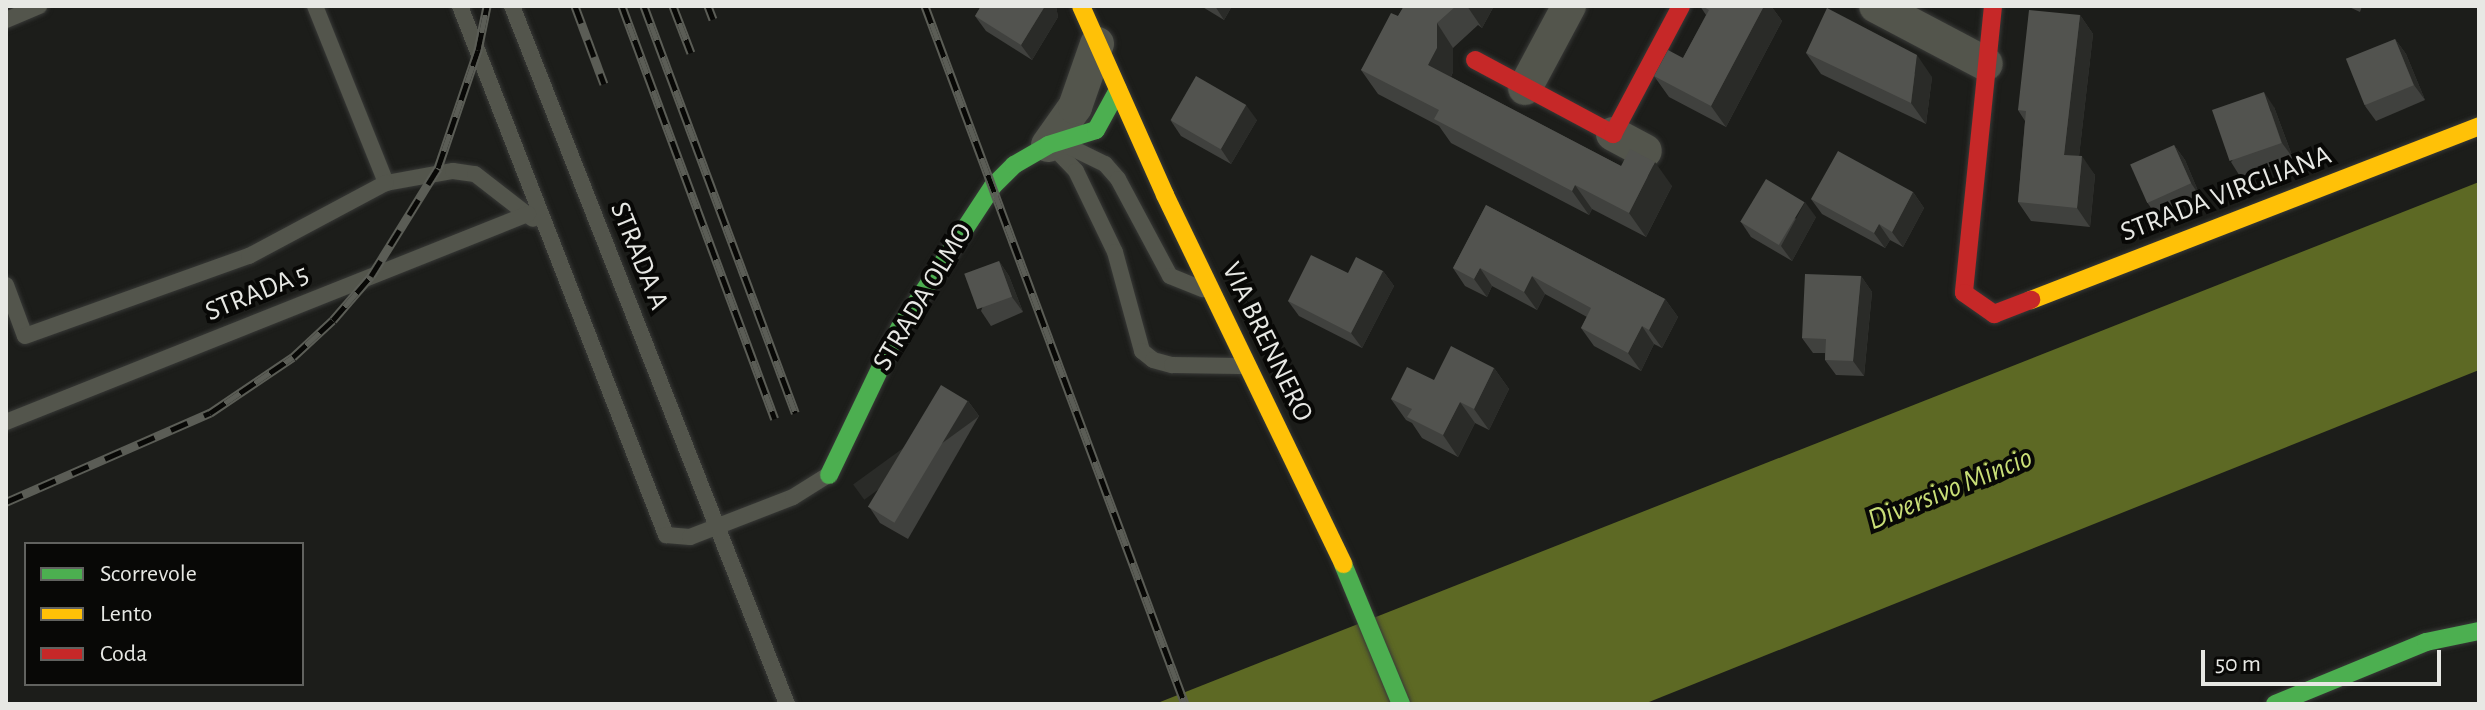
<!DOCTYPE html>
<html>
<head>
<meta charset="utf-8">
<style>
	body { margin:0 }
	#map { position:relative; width:2485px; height:710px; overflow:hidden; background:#1c1d1a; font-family:"Alegreya Sans",sans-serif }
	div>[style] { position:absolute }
	.water>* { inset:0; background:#5d6924 }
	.roads { filter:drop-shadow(0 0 2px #383937) drop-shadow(0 0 2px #383937) }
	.lane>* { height:16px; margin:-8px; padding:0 8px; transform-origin:8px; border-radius:8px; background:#53554c }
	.street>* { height:34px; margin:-17px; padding:0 17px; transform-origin:17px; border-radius:17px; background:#53554c }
	.fast>* { height:18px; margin:-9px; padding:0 9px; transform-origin:9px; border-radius:9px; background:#4caf50 }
	.slow>* { height:18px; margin:-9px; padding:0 9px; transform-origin:9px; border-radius:9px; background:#ffc107 }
	.jam>* { height:18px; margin:-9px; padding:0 9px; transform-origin:9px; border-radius:9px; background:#c62828 }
	.rail>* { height:9px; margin-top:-4.5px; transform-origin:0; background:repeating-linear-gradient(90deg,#080806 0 18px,#5b5d56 0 36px); box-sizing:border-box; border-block:2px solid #5b5d56 }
	.wall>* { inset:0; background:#40413e }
	.shaded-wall>* { inset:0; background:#2a2b28; transform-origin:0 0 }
	.building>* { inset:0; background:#52534f; transform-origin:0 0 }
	span { translate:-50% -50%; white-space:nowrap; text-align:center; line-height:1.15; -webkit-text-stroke:8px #080806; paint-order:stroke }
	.street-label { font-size:28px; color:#e7e8e4 }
	.water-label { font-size:30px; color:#c9de77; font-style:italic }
	.frame { position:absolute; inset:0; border:8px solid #e7e8e4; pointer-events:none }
	.legend { position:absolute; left:24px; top:542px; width:280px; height:144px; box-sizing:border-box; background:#080806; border:2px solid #61625f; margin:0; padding:10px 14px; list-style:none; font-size:24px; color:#e7e8e4 }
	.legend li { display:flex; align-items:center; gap:16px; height:40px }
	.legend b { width:40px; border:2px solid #61625f }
	.scale { position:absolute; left:2201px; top:650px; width:240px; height:36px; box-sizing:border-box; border:4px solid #e7e8e4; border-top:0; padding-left:10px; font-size:24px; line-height:28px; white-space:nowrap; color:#e7e8e4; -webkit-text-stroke:6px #080806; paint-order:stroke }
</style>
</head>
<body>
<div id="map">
	<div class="water">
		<div style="clip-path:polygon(2479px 182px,2479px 370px,1644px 704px,1155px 704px)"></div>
	</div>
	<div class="roads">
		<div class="lane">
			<div style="left:315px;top:6px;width:191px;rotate:68.1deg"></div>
			<div style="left:386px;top:183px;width:68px;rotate:-10.2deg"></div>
			<div style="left:453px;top:171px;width:22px;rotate:8deg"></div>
			<div style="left:475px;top:174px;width:73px;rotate:37.8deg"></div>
			<div style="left:460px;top:6px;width:568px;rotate:68.72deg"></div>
			<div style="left:666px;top:535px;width:24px;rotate:5deg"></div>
			<div style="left:690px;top:537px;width:110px;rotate:-21.2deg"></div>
			<div style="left:793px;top:497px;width:40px;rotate:-32deg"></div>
			<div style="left:512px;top:6px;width:750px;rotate:68.5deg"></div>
			<div style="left:6px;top:20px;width:36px;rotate:-23deg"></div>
			<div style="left:1053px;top:147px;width:33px;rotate:46deg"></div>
			<div style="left:1076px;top:171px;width:90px;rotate:64.3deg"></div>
			<div style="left:1115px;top:252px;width:103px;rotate:74.7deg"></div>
			<div style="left:1142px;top:351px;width:14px;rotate:39deg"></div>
			<div style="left:1153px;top:360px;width:20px;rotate:15deg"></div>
			<div style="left:1172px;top:365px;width:68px;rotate:0.8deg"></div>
			<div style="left:1070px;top:147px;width:39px;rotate:26deg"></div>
			<div style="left:1105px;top:164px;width:20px;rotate:49deg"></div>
			<div style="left:1118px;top:179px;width:110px;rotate:61.8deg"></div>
			<div style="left:1170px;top:276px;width:35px;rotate:22deg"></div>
			<div style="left:6px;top:285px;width:54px;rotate:69.6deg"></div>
			<div style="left:25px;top:336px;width:238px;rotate:-19.7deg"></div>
			<div style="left:249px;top:256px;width:155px;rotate:-28.1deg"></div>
			<div style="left:6px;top:422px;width:562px;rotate:-21.73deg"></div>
		</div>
		<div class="street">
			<div style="left:1876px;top:6px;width:124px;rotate:27.8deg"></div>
			<div style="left:1525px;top:88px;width:93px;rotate:-61.8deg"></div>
			<div style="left:1613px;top:134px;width:36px;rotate:28deg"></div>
			<div style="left:1048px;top:145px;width:47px;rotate:-54.6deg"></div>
			<div style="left:1075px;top:107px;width:67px;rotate:-70.8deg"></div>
		</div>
		<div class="fast">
			<div style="left:829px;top:475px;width:162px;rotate:-64.4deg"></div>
			<div style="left:899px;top:329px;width:171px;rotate:-56.7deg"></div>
			<div style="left:993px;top:186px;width:30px;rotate:-45deg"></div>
			<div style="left:1014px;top:165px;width:39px;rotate:-30deg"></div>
			<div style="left:1048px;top:145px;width:50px;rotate:-17.4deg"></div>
			<div style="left:1096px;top:130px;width:46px;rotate:-61.2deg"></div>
			<div style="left:1343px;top:564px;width:152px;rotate:67.5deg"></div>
			<div style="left:2275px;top:704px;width:163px;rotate:-22.3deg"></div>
			<div style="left:2426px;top:642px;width:54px;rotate:-11.7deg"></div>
		</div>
		<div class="slow">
			<div style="left:1081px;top:6px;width:207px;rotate:66deg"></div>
			<div style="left:1165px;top:195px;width:410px;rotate:64.2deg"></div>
			<div style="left:2031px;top:300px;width:481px;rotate:-21.2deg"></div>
		</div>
		<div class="jam">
			<div style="left:1993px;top:6px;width:288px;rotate:95.8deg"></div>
			<div style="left:1964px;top:293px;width:37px;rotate:35deg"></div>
			<div style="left:1994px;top:314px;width:40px;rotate:-21deg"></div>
			<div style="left:1475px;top:60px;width:157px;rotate:28.2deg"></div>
			<div style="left:1613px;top:134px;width:145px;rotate:-62deg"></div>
		</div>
	</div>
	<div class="rail">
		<div style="left:575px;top:6px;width:83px;rotate:69.6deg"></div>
		<div style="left:622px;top:6px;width:440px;rotate:69.7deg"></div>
		<div style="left:644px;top:6px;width:434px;rotate:69.6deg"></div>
		<div style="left:673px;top:6px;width:50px;rotate:69deg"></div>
		<div style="left:708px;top:6px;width:14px;rotate:69deg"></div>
		<div style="left:925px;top:6px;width:745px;rotate:69.57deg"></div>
		<div style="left:6px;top:502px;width:223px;rotate:-23.6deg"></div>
		<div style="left:210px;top:413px;width:100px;rotate:-34deg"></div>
		<div style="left:293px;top:357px;width:54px;rotate:-42.8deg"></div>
		<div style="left:333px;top:320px;width:58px;rotate:-49.2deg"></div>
		<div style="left:371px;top:276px;width:127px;rotate:-58.2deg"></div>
		<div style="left:438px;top:168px;width:125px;rotate:-71.3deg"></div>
		<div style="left:478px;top:50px;width:45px;rotate:-78.4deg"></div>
	</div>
	<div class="wall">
		<div style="clip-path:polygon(981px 6px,1056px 6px,1058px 17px,1032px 60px,986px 31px,975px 16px)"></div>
		<div style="clip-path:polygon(1201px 6px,1232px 6px,1224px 20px)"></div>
		<div style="clip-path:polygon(1404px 6px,1494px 6px,1482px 28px,1478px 25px,1453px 48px,1453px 72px,1451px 77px,1621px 166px,1672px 186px,1646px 237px,1592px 209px,1589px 215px,1451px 143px,1439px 126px,1378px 94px,1361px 70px,1398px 16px)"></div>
		<div style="clip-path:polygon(1700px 6px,1771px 6px,1782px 21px,1726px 127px,1669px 97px,1654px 76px,1683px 58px,1706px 15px)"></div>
		<div style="clip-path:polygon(2347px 6px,2362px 6px,2360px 12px)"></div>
		<div style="clip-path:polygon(2080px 15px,2093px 34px,2079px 156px,2095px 175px,2090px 227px,2031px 221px,2018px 202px,2025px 121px,2018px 110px)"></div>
		<div style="clip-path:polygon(2395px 39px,2406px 54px,2425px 100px,2376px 121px,2365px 106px)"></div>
		<div style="clip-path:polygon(1806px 53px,1932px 77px,1926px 124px,1821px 74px)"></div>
		<div style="clip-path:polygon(2274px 107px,2293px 158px,2241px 178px,2231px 162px)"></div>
		<div style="clip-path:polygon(1257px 120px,1231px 164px,1181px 136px,1171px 121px)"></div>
		<div style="clip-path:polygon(2174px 145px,2185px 160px,2201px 198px,2157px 217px,2147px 202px)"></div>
		<div style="clip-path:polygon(1913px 192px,1924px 208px,1903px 247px,1890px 240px,1885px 248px,1822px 214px,1811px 199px)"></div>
		<div style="clip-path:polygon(1486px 205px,1665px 299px,1678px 317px,1662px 348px,1654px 344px,1641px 371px,1594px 346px,1581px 328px,1587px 317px,1545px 294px,1537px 310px,1492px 286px,1487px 297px,1465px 286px,1453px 268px)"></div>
		<div style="clip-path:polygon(1816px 217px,1792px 261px,1751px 237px,1741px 222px)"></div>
		<div style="clip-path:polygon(999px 261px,1009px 276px,1023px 312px,991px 326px,981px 311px)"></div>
		<div style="clip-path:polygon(1383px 271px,1394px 286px,1362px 348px,1299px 316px,1288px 301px,1348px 273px)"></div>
		<div style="clip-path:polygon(1861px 276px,1872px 292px,1864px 376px,1836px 375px,1825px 360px,1825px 353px,1813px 353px,1802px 338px)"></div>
		<div style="clip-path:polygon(1494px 368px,1509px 389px,1489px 430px,1475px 423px,1458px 457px,1422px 438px,1412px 423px,1406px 420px,1391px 399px,1434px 380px)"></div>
		<div style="clip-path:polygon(968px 401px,979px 416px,908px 539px,880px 523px,870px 508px)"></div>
	</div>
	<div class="shaded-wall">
		<div style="clip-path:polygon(1045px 6px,1056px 6px,1058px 17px,1032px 60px,1021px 45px)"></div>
		<div style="clip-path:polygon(1215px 6px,1232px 6px,1224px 20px)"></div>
		<div style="clip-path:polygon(1467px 6px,1494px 6px,1482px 28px)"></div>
		<div style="clip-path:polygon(1764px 6px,1771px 6px,1782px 21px,1726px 127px,1711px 106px)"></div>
		<div style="clip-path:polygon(2080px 15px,2093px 34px,2077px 174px,2064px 155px)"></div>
		<div style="clip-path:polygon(1437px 23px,1453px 48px,1453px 72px,1445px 89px,1428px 65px)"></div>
		<div style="clip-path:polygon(2395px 39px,2406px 54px,2425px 100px,2414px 85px)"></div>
		<div style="clip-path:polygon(1917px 55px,1932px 77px,1926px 124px,1911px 103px)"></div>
		<div style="clip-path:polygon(2264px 92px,2274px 107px,2293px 158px,2282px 143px)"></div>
		<div style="clip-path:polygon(1246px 105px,1257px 120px,1231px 164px,1221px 149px)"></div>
		<div style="clip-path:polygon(2174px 145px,2185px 160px,2201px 198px,2191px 183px)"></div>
		<div style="clip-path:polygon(2082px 156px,2095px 175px,2090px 227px,2077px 208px)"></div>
		<div style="clip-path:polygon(1655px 162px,1672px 186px,1646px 237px,1629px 213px)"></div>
		<div style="clip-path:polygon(1575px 185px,1592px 209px,1589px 215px,1572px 191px)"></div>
		<div style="clip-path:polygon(1913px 192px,1924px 208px,1903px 247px,1892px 232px)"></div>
		<div style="clip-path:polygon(1805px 202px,1816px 217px,1792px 261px,1781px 246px)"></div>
		<div style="clip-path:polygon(1879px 224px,1890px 240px,1885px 248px,1874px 233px)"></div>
		<div style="clip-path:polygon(999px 261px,1009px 276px,1023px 312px,1012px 297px)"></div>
		<div style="clip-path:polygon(1480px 268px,1492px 286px,1487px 297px,1474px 279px)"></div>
		<div style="clip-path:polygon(1383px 271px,1394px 286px,1362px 348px,1351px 333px)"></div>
		<div style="clip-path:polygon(1532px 276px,1545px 294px,1537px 310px,1524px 292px)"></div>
		<div style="clip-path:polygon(1861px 276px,1872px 292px,1864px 376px,1853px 361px)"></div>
		<div style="clip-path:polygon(1665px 299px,1678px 317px,1662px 348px,1649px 330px)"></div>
		<div style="clip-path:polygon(1642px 326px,1654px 344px,1641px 371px,1628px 353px)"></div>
		<div style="clip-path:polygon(1494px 368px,1509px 389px,1489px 430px,1474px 409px)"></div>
		<div style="left:968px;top:401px;width:19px;height:142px;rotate:54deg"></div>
		<div style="clip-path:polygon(1460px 402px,1475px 423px,1458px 457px,1443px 435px)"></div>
	</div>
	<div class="building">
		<div style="clip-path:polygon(981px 6px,1045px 6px,1021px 45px,975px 16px)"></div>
		<div style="clip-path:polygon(1404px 6px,1456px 6px,1437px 23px,1437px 48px,1428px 65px,1621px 166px,1630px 149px,1655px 162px,1629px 213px,1575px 185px,1572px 191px,1434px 119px,1439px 110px,1361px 70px,1391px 13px,1398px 16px)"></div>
		<div style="clip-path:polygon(1702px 6px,1764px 6px,1711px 106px,1654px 76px,1668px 50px,1683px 58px,1709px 10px)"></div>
		<div style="clip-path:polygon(1827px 8px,1917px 55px,1911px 103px,1806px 53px)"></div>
		<div style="clip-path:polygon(2029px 10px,2080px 15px,2064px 155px,2082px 156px,2077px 208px,2018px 202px,2026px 111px,2018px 110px)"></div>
		<div style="left:2395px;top:39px;width:50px;height:53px;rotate:68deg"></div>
		<div style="left:1196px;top:76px;width:58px;height:51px;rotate:30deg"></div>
		<div style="left:2264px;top:92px;width:54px;height:55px;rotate:71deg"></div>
		<div style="left:2174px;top:145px;width:42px;height:48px;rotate:66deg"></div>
		<div style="clip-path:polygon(1838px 151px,1913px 192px,1892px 232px,1879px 224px,1874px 233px,1811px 199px)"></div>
		<div style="left:1766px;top:179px;width:45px;height:50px;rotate:31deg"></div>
		<div style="clip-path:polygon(1486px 205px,1665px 299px,1649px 330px,1642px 326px,1628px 353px,1581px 328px,1591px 308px,1532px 276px,1524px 292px,1480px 268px,1474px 279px,1453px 268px)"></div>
		<div style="clip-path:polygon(1311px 255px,1348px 273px,1356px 257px,1383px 271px,1351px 333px,1288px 301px)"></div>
		<div style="left:999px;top:261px;width:38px;height:37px;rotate:70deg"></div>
		<div style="clip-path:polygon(1805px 274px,1861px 276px,1853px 361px,1825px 360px,1826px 339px,1802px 338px)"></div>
		<div style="clip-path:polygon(1451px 346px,1494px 368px,1474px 409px,1460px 402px,1443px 435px,1407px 417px,1412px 409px,1391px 399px,1407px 367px,1434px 380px)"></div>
		<div style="left:941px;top:385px;width:31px;height:142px;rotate:31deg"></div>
	</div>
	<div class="street-label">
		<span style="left:2226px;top:194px;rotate:-21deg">STRADA VIRGLIANA</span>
		<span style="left:639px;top:256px;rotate:68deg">STRADA A</span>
		<span style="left:257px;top:293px;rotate:-22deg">STRADA 5</span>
		<span style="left:923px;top:297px;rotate:-59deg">STRADA OLMO</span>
		<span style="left:1267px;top:342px;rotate:64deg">VIA BRENNERO</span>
	</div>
	<div class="water-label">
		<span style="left:1950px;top:489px;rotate:-22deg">Diversivo Mincio</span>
	</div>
	<div class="frame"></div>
	<ul class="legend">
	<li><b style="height:10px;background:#4caf50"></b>Scorrevole</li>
	<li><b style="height:10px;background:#ffc107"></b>Lento</li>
	<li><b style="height:10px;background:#c62828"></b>Coda</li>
	</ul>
	<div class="scale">50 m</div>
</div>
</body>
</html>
